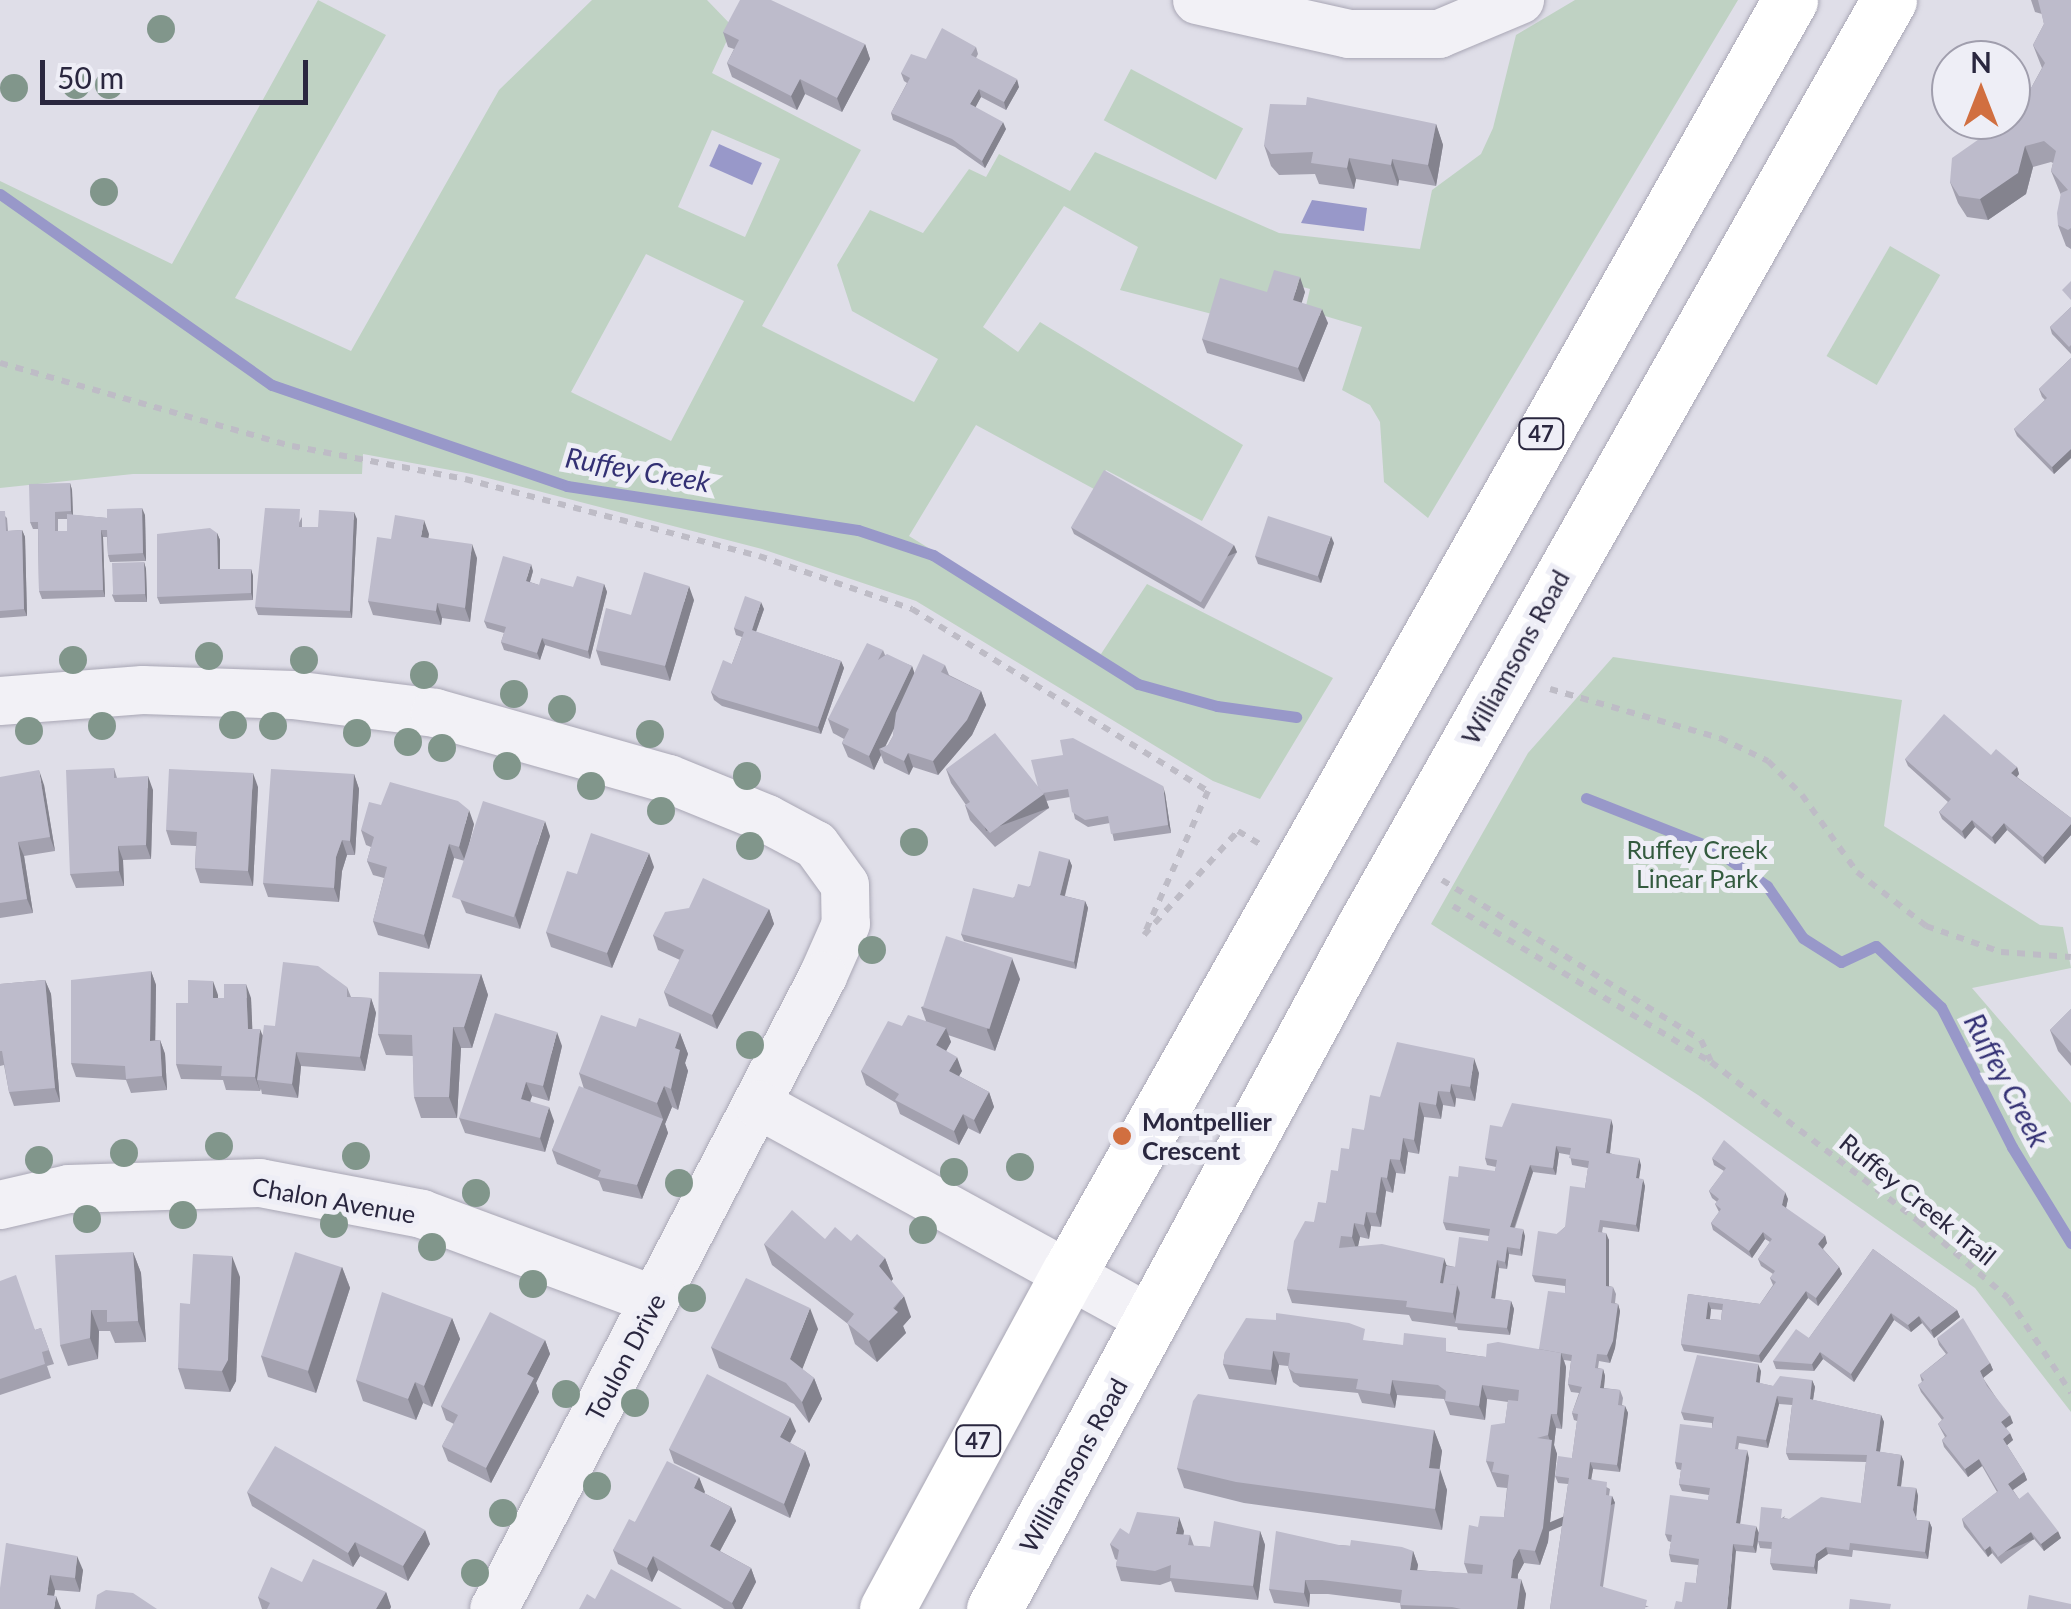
<!DOCTYPE html>
<html>
<head>
<meta charset="utf-8">
<style>
	body { margin:0 }
	#map { position:relative; width:2071px; height:1609px; overflow:hidden; background:#dfdee8; font-family:Lato,sans-serif }
	div>[style] { position:absolute }
	.green>* { inset:0; background:#bfd2c3; transform-origin:0 0 }
	.water>* { inset:0; background:#9898c9; transform-origin:0 0 }
	.stream>* { height:11px; margin:-5.5px; padding:0 5.5px; transform-origin:5.5px; border-radius:5.5px; background:#9898c9 }
	.path>* { height:6px; margin-top:-3px; transform-origin:0; background:repeating-linear-gradient(90deg,#bebcc6 0 8px,transparent 0 16px) }
	.roads { filter:drop-shadow(0 0 2px #a9a7b5) drop-shadow(0 0 2px #a9a7b5) }
	.minor>* { height:48px; margin:-24px; padding:0 24px; transform-origin:24px; border-radius:24px; background:#f2f1f6 }
	.major>* { height:55px; margin:-27.5px; padding:0 27.5px; transform-origin:27.5px; border-radius:27.5px; background:#fff }
	.trees>* { width:28px; height:28px; margin:-14px; border-radius:50%; background:#81968b }
	.wall>* { inset:0; background:#a3a1af }
	.shaded-wall>* { inset:0; background:#84838e; transform-origin:0 0 }
	.building>* { inset:0; background:#bdbbcb; transform-origin:0 0 }
	.dots>* { width:28px; height:28px; translate:-50% -50%; box-sizing:border-box; border:5px solid #eeeef6; border-radius:50% }
	span { translate:-50% -50%; white-space:nowrap; text-align:center; line-height:1.15; -webkit-text-stroke:10px #eeeef6; paint-order:stroke }
	.shield-label span { padding:2px 8px; background:#eeeef6; border:2px solid; border-radius:8px; -webkit-text-stroke-width:0 }
	.shield-label { font-size:22px; color:#2a273f; font-weight:700 }
	.street-label { font-size:25px; color:#2a273f }
	.park-label { font-size:25px; color:#345b3f }
	.poi-label { font-size:25px; color:#2a273f; font-weight:700 }
	.left { translate:0 -50%; text-align:left }
	.water-label { font-size:28px; color:#333074; font-style:italic }
	.north { position:absolute; left:1931px; top:40px; width:100px; height:100px; box-sizing:border-box; background:#eeeef6; border:2px solid #a09ead; border-radius:50%; rotate:0deg; font-size:28px; font-weight:700; line-height:40px; text-align:center; color:#2a273f }
	.north::after { content:''; display:block; margin:auto; width:35px; height:45px; background:#d16f40; clip-path:polygon(50% 0,100% 100%,50% 72%,0 100%) }
	.scale { position:absolute; left:40px; top:60px; width:268px; height:45px; box-sizing:border-box; border:5px solid #2a273f; border-top:0; padding-left:12px; font-size:30px; line-height:35px; white-space:nowrap; color:#2a273f; -webkit-text-stroke:8px #eeeef6; paint-order:stroke }
</style>
</head>
<body>
<div id="map">
	<div class="green">
		<div style="clip-path:polygon(evenodd,318px 0,386px 35px,235px 298px,351px 351px,499px 90px,592px 0,707px 0,733px 27px,712px 73px,861px 150px,762px 326px,914px 402px,938px 359px,852px 311px,837px 265px,870px 210px,923px 233px,969px 169px,986px 177px,999px 154px,1070px 191px,1095px 152px,1279px 233px,1420px 249px,1432px 190px,1481px 154px,1493px 128px,1516px 35px,1575px 0,1738px 0,1428px 518px,1384px 482px,1380px 422px,1370px 405px,1342px 390px,1362px 327px,1305px 310px,1310px 289px,1278px 280px,1270px 301px,1212px 314px,1120px 290px,1138px 247px,1064px 206px,983px 327px,1018px 352px,1040px 322px,1243px 445px,1202px 521px,1106px 470px,1094px 489px,976px 425px,909px 536px,1101px 654px,1147px 584px,1333px 678px,1260px 799px,1213px 781px,916px 601px,762px 549px,472px 474px,363px 454px,362px 474px,133px 474px,0 488px,0 181px,172px 264px,318px 0,712px 130px,780px 159px,745px 237px,678px 207px,712px 130px,318px 0,646px 254px,744px 301px,671px 441px,571px 392px,646px 254px)"></div>
		<div style="left:1131px;top:69px;width:127px;height:58px;rotate:28deg"></div>
		<div style="left:1890px;top:246px;width:58px;height:127px;rotate:30deg"></div>
		<div style="clip-path:polygon(1613px 657px,1902px 700px,1884px 826px,2040px 925px,2063px 927px,2071px 968px,1972px 988px,2071px 1103px,2071px 1412px,1975px 1288px,1698px 1095px,1431px 924px,1528px 753px)"></div>
	</div>
	<div class="water">
		<div style="left:719px;top:144px;width:47px;height:24px;rotate:24deg"></div>
		<div style="clip-path:polygon(1312px 200px,1367px 208px,1364px 231px,1301px 223px)"></div>
	</div>
	<div class="stream">
		<div style="left:0;top:194px;width:332px;rotate:35.1deg"></div>
		<div style="left:272px;top:385px;width:312px;rotate:18.9deg"></div>
		<div style="left:567px;top:486px;width:294px;rotate:8.6deg"></div>
		<div style="left:858px;top:530px;width:79px;rotate:18.4deg"></div>
		<div style="left:933px;top:555px;width:242px;rotate:32.2deg"></div>
		<div style="left:1138px;top:684px;width:82px;rotate:15.6deg"></div>
		<div style="left:1217px;top:706px;width:80px;rotate:7.9deg"></div>
		<div style="left:1586px;top:798px;width:136px;rotate:21.5deg"></div>
		<div style="left:1713px;top:848px;width:66px;rotate:35.1deg"></div>
		<div style="left:1767px;top:886px;width:63px;rotate:55.3deg"></div>
		<div style="left:1803px;top:938px;width:45px;rotate:32.3deg"></div>
		<div style="left:1841px;top:962px;width:38px;rotate:-25deg"></div>
		<div style="left:1876px;top:946px;width:89px;rotate:43.2deg"></div>
		<div style="left:1941px;top:1007px;width:157px;rotate:63.1deg"></div>
		<div style="left:2012px;top:1147px;width:113px;rotate:58.4deg"></div>
	</div>
	<div class="path">
		<div style="left:0;top:363px;width:304px;rotate:15.9deg"></div>
		<div style="left:292px;top:446px;width:176px;rotate:10.8deg"></div>
		<div style="left:465px;top:479px;width:304px;rotate:14.7deg"></div>
		<div style="left:759px;top:556px;width:162px;rotate:19.1deg"></div>
		<div style="left:912px;top:609px;width:347px;rotate:31.6deg"></div>
		<div style="left:1208px;top:791px;width:158px;rotate:114deg"></div>
		<div style="left:1144px;top:935px;width:140px;rotate:-47.9deg"></div>
		<div style="left:1238px;top:831px;width:27px;rotate:31deg"></div>
		<div style="left:1550px;top:689px;width:177px;rotate:16.1deg"></div>
		<div style="left:1720px;top:738px;width:53px;rotate:25.6deg"></div>
		<div style="left:1768px;top:761px;width:48px;rotate:45deg"></div>
		<div style="left:1802px;top:795px;width:95px;rotate:54.5deg"></div>
		<div style="left:1857px;top:872px;width:88px;rotate:38deg"></div>
		<div style="left:1926px;top:926px;width:79px;rotate:19.1deg"></div>
		<div style="left:2001px;top:952px;width:70px;rotate:4.1deg"></div>
		<div style="left:1442px;top:880px;width:304px;rotate:31.7deg"></div>
		<div style="left:1701px;top:1040px;width:23px;rotate:65deg"></div>
		<div style="left:1453px;top:906px;width:301px;rotate:31.2deg"></div>
		<div style="left:1711px;top:1062px;width:261px;rotate:37.5deg"></div>
		<div style="left:1918px;top:1221px;width:118px;rotate:40.5deg"></div>
		<div style="left:2008px;top:1298px;width:114px;rotate:56.4deg"></div>
	</div>
	<div class="roads">
		<div class="minor">
			<div style="left:1197px;top:0;width:156px;rotate:12.6deg"></div>
			<div style="left:1349px;top:34px;width:90px"></div>
			<div style="left:1439px;top:34px;width:88px;rotate:-22.8deg"></div>
			<div style="left:0;top:701px;width:143px;rotate:-4.4deg"></div>
			<div style="left:143px;top:690px;width:150px;rotate:1.9deg"></div>
			<div style="left:293px;top:695px;width:143px;rotate:7.2deg"></div>
			<div style="left:435px;top:713px;width:243px;rotate:15.8deg"></div>
			<div style="left:669px;top:779px;width:106px;rotate:22.2deg"></div>
			<div style="left:767px;top:819px;width:55px;rotate:28deg"></div>
			<div style="left:816px;top:845px;width:49px;rotate:54.1deg"></div>
			<div style="left:845px;top:885px;width:39px;rotate:89deg"></div>
			<div style="left:846px;top:924px;width:57px;rotate:113.9deg"></div>
			<div style="left:823px;top:976px;width:713px;rotate:117.46deg"></div>
			<div style="left:759px;top:1105px;width:448px;rotate:28.7deg"></div>
			<div style="left:0;top:1205px;width:71px;rotate:-13.1deg"></div>
			<div style="left:69px;top:1189px;width:191px;rotate:-1.8deg"></div>
			<div style="left:260px;top:1183px;width:165px;rotate:10.8deg"></div>
			<div style="left:422px;top:1214px;width:247px;rotate:20.3deg"></div>
		</div>
		<div class="major">
			<div style="left:887px;top:1609px;width:382px;rotate:-61.6deg"></div>
			<div style="left:1069px;top:1273px;width:1463px;rotate:-60.47deg"></div>
			<div style="left:994px;top:1609px;width:772px;rotate:-61.54deg"></div>
			<div style="left:1362px;top:930px;width:1069px;rotate:-60.46deg"></div>
		</div>
	</div>
	<div class="trees">
		<div style="left:161px;top:29px"></div>
		<div style="left:76px;top:85px"></div>
		<div style="left:109px;top:85px"></div>
		<div style="left:14px;top:88px"></div>
		<div style="left:104px;top:192px"></div>
		<div style="left:209px;top:656px"></div>
		<div style="left:73px;top:660px"></div>
		<div style="left:304px;top:660px"></div>
		<div style="left:424px;top:675px"></div>
		<div style="left:514px;top:694px"></div>
		<div style="left:562px;top:709px"></div>
		<div style="left:233px;top:725px"></div>
		<div style="left:102px;top:726px"></div>
		<div style="left:273px;top:726px"></div>
		<div style="left:29px;top:731px"></div>
		<div style="left:357px;top:733px"></div>
		<div style="left:650px;top:734px"></div>
		<div style="left:408px;top:742px"></div>
		<div style="left:442px;top:748px"></div>
		<div style="left:507px;top:766px"></div>
		<div style="left:747px;top:776px"></div>
		<div style="left:591px;top:786px"></div>
		<div style="left:661px;top:811px"></div>
		<div style="left:914px;top:842px"></div>
		<div style="left:750px;top:846px"></div>
		<div style="left:872px;top:950px"></div>
		<div style="left:750px;top:1045px"></div>
		<div style="left:219px;top:1146px"></div>
		<div style="left:124px;top:1153px"></div>
		<div style="left:356px;top:1156px"></div>
		<div style="left:39px;top:1160px"></div>
		<div style="left:1020px;top:1167px"></div>
		<div style="left:954px;top:1172px"></div>
		<div style="left:679px;top:1183px"></div>
		<div style="left:476px;top:1193px"></div>
		<div style="left:183px;top:1215px"></div>
		<div style="left:87px;top:1219px"></div>
		<div style="left:334px;top:1224px"></div>
		<div style="left:923px;top:1230px"></div>
		<div style="left:432px;top:1247px"></div>
		<div style="left:533px;top:1284px"></div>
		<div style="left:692px;top:1298px"></div>
		<div style="left:566px;top:1394px"></div>
		<div style="left:635px;top:1403px"></div>
		<div style="left:597px;top:1486px"></div>
		<div style="left:503px;top:1513px"></div>
		<div style="left:475px;top:1573px"></div>
	</div>
	<div class="wall">
		<div style="clip-path:polygon(2031px 0,2071px 0,2071px 249px,2066px 246px,2058px 225px,2061px 195px,2051px 171px,2053px 163px,2051px 162px,2033px 167px,2026px 194px,1988px 220px,1967px 217px,1958px 203px,1950px 182px,1982px 137px,2030px 90px,2042px 68px,2033px 45px,2044px 24px,2042px 14px,2035px 12px)"></div>
		<div style="clip-path:polygon(723px 32px,865px 44px,870px 59px,842px 112px,805px 94px,797px 110px,732px 77px,727px 63px,734px 49px,728px 47px)"></div>
		<div style="clip-path:polygon(976px 47px,978px 54px,976px 58px,1019px 87px,1006px 110px,981px 97px,975px 107px,1006px 129px,985px 168px,955px 147px,893px 120px,891px 113px,907px 83px,904px 81px,901px 73px,926px 59px)"></div>
		<div style="clip-path:polygon(1436px 124px,1443px 145px,1436px 186px,1399px 180px,1398px 186px,1356px 179px,1354px 189px,1319px 184px,1315px 174px,1279px 175px,1271px 166px,1264px 145px)"></div>
		<div style="clip-path:polygon(1267px 292px,1305px 292px,1301px 303px,1328px 323px,1304px 382px,1207px 353px,1202px 339px)"></div>
		<div style="clip-path:polygon(2071px 307px,2071px 354px,2052px 334px,2050px 327px)"></div>
		<div style="clip-path:polygon(2071px 358px,2071px 458px,2054px 474px,2017px 436px,2014px 429px,2045px 400px,2042px 397px,2039px 389px)"></div>
		<div style="clip-path:polygon(evenodd,70px 483px,72px 490px,73px 515px,107px 518px,145px 515px,146px 561px,110px 562px,108px 555px,107px 537px,103px 537px,105px 597px,42px 599px,39px 591px,38px 529px,33px 529px,30px 522px,70px 483px,58px 519px,67px 519px,67px 531px,58px 531px,58px 519px)"></div>
		<div style="clip-path:polygon(0 511px,7px 518px,8px 531px,22px 530px,25px 537px,27px 616px,0 618px)"></div>
		<div style="clip-path:polygon(302px 517px,302px 527px,318px 527px,357px 519px,352px 618px,258px 615px,255px 607px)"></div>
		<div style="clip-path:polygon(1071px 527px,1237px 552px,1204px 609px,1074px 534px)"></div>
		<div style="clip-path:polygon(217px 533px,220px 540px,220px 569px,251px 569px,253px 576px,253px 600px,160px 604px,157px 597px)"></div>
		<div style="clip-path:polygon(429px 534px,428px 538px,477px 558px,470px 622px,442px 618px,441px 625px,373px 615px,368px 601px,391px 539px)"></div>
		<div style="clip-path:polygon(1334px 543px,1321px 583px,1258px 564px,1255px 556px)"></div>
		<div style="clip-path:polygon(144px 562px,146px 569px,147px 602px,115px 602px,112px 595px)"></div>
		<div style="clip-path:polygon(533px 571px,530px 582px,539px 585px,573px 587px,604px 584px,607px 592px,590px 659px,545px 645px,540px 660px,504px 650px,501px 642px,504px 633px,487px 628px,484px 621px)"></div>
		<div style="clip-path:polygon(694px 600px,670px 681px,601px 665px,596px 650px,631px 615px)"></div>
		<div style="clip-path:polygon(764px 609px,756px 632px,841px 661px,844px 668px,821px 734px,722px 706px,714px 700px,711px 692px,732px 664px,742px 637px,736px 635px,734px 628px)"></div>
		<div style="clip-path:polygon(evenodd,883px 650px,885px 655px,912px 666px,914px 674px,945px 665px,949px 675px,981px 691px,986px 705px,972px 735px,938px 775px,913px 767px,909px 775px,884px 763px,881px 755px,874px 770px,848px 757px,842px 743px,844px 739px,833px 733px,828px 719px,883px 650px,894px 729px,893px 736px,888px 745px,885px 747px,894px 729px)"></div>
		<div style="clip-path:polygon(1991px 755px,2017px 767px,2019px 774px,2017px 777px,2071px 818px,2071px 835px,2045px 864px,2007px 830px,1995px 844px,1975px 827px,1965px 839px,1942px 819px,1939px 812px,1948px 802px,1908px 766px,1905px 759px)"></div>
		<div style="clip-path:polygon(114px 768px,117px 778px,153px 790px,151px 859px,123px 860px,124px 886px,76px 888px,70px 874px)"></div>
		<div style="clip-path:polygon(946px 769px,1038px 787px,1165px 793px,1171px 833px,1114px 841px,1110px 823px,1088px 827px,1075px 819px,1070px 797px,1046px 801px,1049px 808px,995px 847px,970px 820px,965px 805px,966px 805px,951px 783px)"></div>
		<div style="clip-path:polygon(354px 774px,359px 789px,355px 855px,347px 855px,342px 871px,339px 902px,268px 897px,263px 883px)"></div>
		<div style="clip-path:polygon(0 777px,44px 785px,55px 851px,24px 856px,33px 913px,0 918px)"></div>
		<div style="clip-path:polygon(258px 787px,253px 886px,200px 883px,195px 868px,196px 846px,171px 845px,166px 830px)"></div>
		<div style="clip-path:polygon(474px 824px,465px 861px,454px 858px,429px 949px,378px 935px,373px 921px,384px 878px,373px 875px,367px 861px,371px 847px,366px 845px,361px 830px)"></div>
		<div style="clip-path:polygon(550px 836px,520px 929px,466px 913px,460px 899px)"></div>
		<div style="clip-path:polygon(1069px 859px,1072px 866px,1065px 896px,1085px 901px,1088px 908px,1076px 969px,964px 941px,961px 934px)"></div>
		<div style="clip-path:polygon(654px 867px,612px 968px,551px 947px,546px 932px)"></div>
		<div style="clip-path:polygon(769px 909px,774px 924px,717px 1029px,669px 1006px,664px 992px,680px 960px,658px 950px,653px 935px)"></div>
		<div style="clip-path:polygon(151px 971px,156px 985px,155px 1040px,160px 1040px,165px 1054px,167px 1090px,131px 1093px,126px 1080px,76px 1077px,71px 1063px)"></div>
		<div style="clip-path:polygon(481px 974px,488px 995px,472px 1048px,461px 1048px,457px 1118px,421px 1118px,414px 1097px,413px 1056px,386px 1055px,378px 1034px)"></div>
		<div style="clip-path:polygon(1020px 979px,995px 1051px,948px 1035px,951px 1042px,946px 1051px,962px 1071px,959px 1076px,989px 1092px,994px 1107px,980px 1134px,968px 1128px,959px 1145px,900px 1114px,896px 1103px,866px 1085px,861px 1071px,902px 1026px,926px 1021px,921px 1007px)"></div>
		<div style="clip-path:polygon(45px 980px,51px 994px,60px 1102px,14px 1106px,9px 1092px,4px 1065px,0 1066px,0 984px)"></div>
		<div style="clip-path:polygon(347px 987px,351px 997px,371px 998px,376px 1013px,365px 1071px,301px 1066px,298px 1098px,262px 1094px,261px 1089px,260px 1091px,226px 1090px,223px 1080px,181px 1079px,176px 1064px,188px 1003px,218px 995px,218px 998px,251px 998px,252px 1029px,263px 1035px,275px 1026px)"></div>
		<div style="clip-path:polygon(2071px 1009px,2071px 1066px,2058px 1051px,2050px 1030px)"></div>
		<div style="clip-path:polygon(636px 1027px,680px 1033px,688px 1054px,685px 1063px,688px 1071px,678px 1110px,672px 1107px,665px 1124px,668px 1133px,642px 1199px,603px 1191px,599px 1181px,557px 1164px,552px 1150px,584px 1089px,579px 1073px)"></div>
		<div style="clip-path:polygon(562px 1046px,549px 1101px,532px 1096px,530px 1101px,554px 1121px,545px 1152px,465px 1133px,459px 1118px)"></div>
		<div style="clip-path:polygon(1479px 1073px,1475px 1101px,1456px 1098px,1455px 1107px,1443px 1105px,1441px 1119px,1424px 1117px,1419px 1154px,1408px 1152px,1405px 1174px,1396px 1173px,1393px 1193px,1386px 1191px,1381px 1227px,1371px 1226px,1369px 1239px,1360px 1237px,1358px 1246px,1455px 1267px,1488px 1241px,1489px 1236px,1446px 1230px,1443px 1222px,1458px 1177px,1495px 1171px,1496px 1167px,1487px 1165px,1485px 1158px,1502px 1127px,1613px 1126px,1610px 1153px,1641px 1165px,1639px 1178px,1645px 1186px,1639px 1232px,1603px 1227px,1602px 1232px,1609px 1240px,1609px 1286px,1613px 1287px,1616px 1294px,1615px 1303px,1618px 1304px,1620px 1311px,1615px 1348px,1610px 1363px,1599px 1361px,1598px 1368px,1603px 1369px,1605px 1376px,1604px 1388px,1620px 1390px,1623px 1398px,1622px 1405px,1625px 1406px,1628px 1413px,1620px 1472px,1593px 1469px,1591px 1479px,1610px 1489px,1609px 1496px,1612px 1496px,1615px 1503px,1603px 1587px,1649px 1607px,1550px 1609px,1568px 1484px,1558px 1483px,1555px 1476px,1572px 1458px,1577px 1421px,1574px 1420px,1572px 1413px,1579px 1393px,1571px 1392px,1568px 1384px,1571px 1361px,1564px 1360px,1566px 1367px,1562px 1429px,1556px 1428px,1554px 1445px,1557px 1454px,1548px 1542px,1540px 1565px,1524px 1563px,1518px 1574px,1518px 1579px,1526px 1594px,1524px 1609px,1401px 1609px,1400px 1603px,1328px 1594px,1310px 1594px,1309px 1607px,1274px 1603px,1269px 1589px,1339px 1545px,1413px 1551px,1418px 1565px,1417px 1570px,1468px 1574px,1464px 1563px,1478px 1527px,1504px 1517px,1507px 1488px,1497px 1487px,1486px 1461px,1505px 1423px,1508px 1402px,1487px 1399px,1485px 1420px,1450px 1415px,1444px 1399px,1397px 1395px,1395px 1408px,1362px 1403px,1358px 1393px,1300px 1387px,1293px 1382px,1288px 1366px,1279px 1365px,1276px 1385px,1229px 1379px,1223px 1364px,1225px 1352px,1369px 1341px,1486px 1357px,1539px 1349px,1565px 1293px,1565px 1286px,1535px 1282px,1532px 1275px,1557px 1234px,1565px 1227px,1585px 1188px,1588px 1168px,1572px 1165px,1570px 1155px,1559px 1153px,1556px 1175px,1533px 1172px,1515px 1228px,1525px 1236px,1522px 1256px,1509px 1254px,1507px 1269px,1499px 1268px,1495px 1299px,1511px 1301px,1514px 1309px,1510px 1335px,1458px 1330px,1457px 1327px,1412px 1321px,1409px 1315px,1292px 1303px,1287px 1289px,1314px 1222px,1326px 1203px,1338px 1171px,1349px 1149px,1364px 1130px,1380px 1097px)"></div>
		<div style="clip-path:polygon(evenodd,1712px 1158px,1788px 1199px,1786px 1208px,1827px 1243px,1823px 1249px,1839px 1267px,1842px 1274px,1818px 1306px,1808px 1298px,1761px 1363px,1684px 1351px,1681px 1344px,1688px 1294px,1760px 1304px,1773px 1285px,1770px 1278px,1773px 1274px,1761px 1266px,1758px 1259px,1770px 1242px,1765px 1239px,1752px 1258px,1713px 1230px,1711px 1223px,1719px 1212px,1715px 1204px,1717px 1202px,1712px 1198px,1709px 1191px,1724px 1171px,1714px 1165px,1712px 1158px,1711px 1309px,1722px 1310px,1721px 1320px,1710px 1319px,1711px 1309px)"></div>
		<div style="clip-path:polygon(825px 1239px,851px 1241px,885px 1258px,893px 1279px,891px 1281px,911px 1317px,903px 1326px,906px 1333px,877px 1362px,855px 1344px,848px 1324px,772px 1265px,764px 1244px)"></div>
		<div style="clip-path:polygon(1873px 1249px,1957px 1310px,1960px 1317px,1934px 1338px,1922px 1323px,1911px 1332px,1894px 1320px,1854px 1382px,1823px 1359px,1814px 1371px,1776px 1369px,1773px 1361px,1809px 1338px)"></div>
		<div style="clip-path:polygon(133px 1252px,141px 1273px,146px 1342px,115px 1343px,110px 1331px,99px 1331px,98px 1359px,68px 1366px,60px 1345px)"></div>
		<div style="clip-path:polygon(342px 1267px,350px 1288px,316px 1393px,268px 1377px,261px 1356px)"></div>
		<div style="clip-path:polygon(240px 1277px,236px 1381px,230px 1392px,185px 1389px,178px 1368px,190px 1304px)"></div>
		<div style="clip-path:polygon(0 1281px,35px 1330px,41px 1328px,54px 1364px,47px 1366px,51px 1378px,0 1395px)"></div>
		<div style="clip-path:polygon(452px 1318px,460px 1339px,432px 1407px,423px 1403px,416px 1420px,363px 1401px,356px 1380px)"></div>
		<div style="clip-path:polygon(818px 1329px,802px 1369px,814px 1378px,822px 1399px,809px 1423px,794px 1404px,719px 1368px,711px 1347px)"></div>
		<div style="clip-path:polygon(1937px 1338px,1990px 1363px,1993px 1370px,1983px 1378px,2013px 1423px,2006px 1428px,2013px 1440px,2007px 1445px,2024px 1472px,2027px 1480px,2013px 1490px,2019px 1499px,2061px 1538px,2044px 1551px,2034px 1539px,2001px 1564px,1992px 1553px,1988px 1557px,1964px 1527px,1962px 1519px,1997px 1492px,1982px 1466px,1968px 1477px,1944px 1447px,1942px 1440px,1945px 1437px,1938px 1424px,1942px 1420px,1921px 1392px,1918px 1385px,1922px 1382px,1920px 1375px,1946px 1354px,1939px 1345px)"></div>
		<div style="clip-path:polygon(545px 1340px,550px 1354px,536px 1383px,539px 1392px,491px 1483px,448px 1461px,442px 1446px,454px 1424px,446px 1420px,441px 1406px)"></div>
		<div style="clip-path:polygon(evenodd,1761px 1371px,1759px 1383px,1773px 1386px,1812px 1380px,1815px 1387px,1813px 1400px,1881px 1415px,1884px 1422px,1880px 1452px,1901px 1455px,1904px 1462px,1901px 1487px,1916px 1488px,1918px 1496px,1916px 1517px,1917px 1520px,1929px 1521px,1932px 1528px,1928px 1559px,1853px 1550px,1852px 1557px,1828px 1554px,1818px 1561px,1817px 1574px,1773px 1570px,1770px 1563px,1772px 1549px,1760px 1548px,1758px 1541px,1759px 1533px,1756px 1553px,1736px 1551px,1682px 1602px,1696px 1583px,1698px 1565px,1671px 1562px,1669px 1554px,1671px 1542px,1668px 1541px,1665px 1534px,1708px 1500px,1709px 1495px,1682px 1491px,1679px 1484px,1681px 1470px,1677px 1469px,1675px 1462px,1712px 1428px,1712px 1423px,1684px 1420px,1681px 1412px,1761px 1371px,1779px 1404px,1792px 1405px,1786px 1453px,1789px 1460px,1866px 1462px,1861px 1503px,1789px 1519px,1784px 1518px,1785px 1516px,1759px 1533px,1740px 1524px,1749px 1458px,1738px 1449px,1739px 1443px,1768px 1448px,1779px 1404px)"></div>
		<div style="clip-path:polygon(1434px 1430px,1442px 1451px,1439px 1469px,1447px 1490px,1442px 1530px,1244px 1503px,1184px 1488px,1177px 1468px)"></div>
		<div style="clip-path:polygon(796px 1431px,790px 1443px,805px 1451px,810px 1465px,790px 1518px,674px 1463px,669px 1449px)"></div>
		<div style="clip-path:polygon(699px 1477px,704px 1493px,731px 1507px,736px 1521px,720px 1551px,751px 1568px,756px 1582px,742px 1609px,724px 1609px,658px 1570px,652px 1582px,618px 1564px,613px 1550px,635px 1522px)"></div>
		<div style="clip-path:polygon(247px 1492px,430px 1544px,408px 1581px,360px 1556px,353px 1567px,252px 1506px)"></div>
		<div style="clip-path:polygon(1184px 1531px,1183px 1535px,1190px 1535px,1194px 1546px,1210px 1547px,1260px 1531px,1265px 1545px,1258px 1600px,1175px 1592px,1171px 1581px,1160px 1585px,1121px 1581px,1116px 1566px,1117px 1560px,1115px 1559px,1110px 1544px,1129px 1534px)"></div>
		<div style="clip-path:polygon(6px 1543px,83px 1570px,80px 1592px,55px 1590px,54px 1596px)"></div>
		<div style="clip-path:polygon(302px 1582px,386px 1592px,391px 1607px,390px 1609px,262px 1609px,258px 1597px)"></div>
	</div>
	<div class="shaded-wall">
		<div style="clip-path:polygon(865px 44px,870px 59px,842px 112px,837px 98px)"></div>
		<div style="clip-path:polygon(800px 79px,805px 94px,797px 110px,791px 96px)"></div>
		<div style="clip-path:polygon(1017px 79px,1019px 87px,1006px 110px,1004px 102px)"></div>
		<div style="clip-path:polygon(979px 89px,981px 97px,973px 112px,970px 104px)"></div>
		<div style="clip-path:polygon(1003px 122px,1006px 129px,985px 168px,982px 161px)"></div>
		<div style="clip-path:polygon(1436px 124px,1443px 145px,1436px 186px,1428px 165px)"></div>
		<div style="clip-path:polygon(2025px 146px,2033px 167px,2026px 194px,1988px 220px,1980px 199px)"></div>
		<div style="clip-path:polygon(1349px 158px,1356px 179px,1354px 189px,1347px 168px)"></div>
		<div style="clip-path:polygon(1392px 159px,1399px 180px,1398px 186px,1391px 165px)"></div>
		<div style="clip-path:polygon(1300px 277px,1305px 292px,1298px 315px,1293px 300px)"></div>
		<div style="clip-path:polygon(1322px 309px,1328px 323px,1304px 382px,1298px 368px)"></div>
		<div style="clip-path:polygon(2071px 449px,2071px 458px,2054px 474px,2052px 467px)"></div>
		<div style="clip-path:polygon(70px 483px,72px 490px,73px 518px,71px 511px)"></div>
		<div style="clip-path:polygon(142px 508px,145px 515px,146px 561px,143px 553px)"></div>
		<div style="clip-path:polygon(354px 512px,357px 519px,352px 618px,350px 611px)"></div>
		<div style="clip-path:polygon(424px 520px,429px 534px,426px 551px,421px 537px)"></div>
		<div style="clip-path:polygon(22px 530px,25px 537px,27px 616px,24px 609px)"></div>
		<div style="clip-path:polygon(101px 530px,103px 537px,105px 597px,103px 590px)"></div>
		<div style="clip-path:polygon(217px 533px,220px 540px,220px 576px,218px 569px)"></div>
		<div style="clip-path:polygon(1331px 536px,1334px 543px,1321px 583px,1318px 576px)"></div>
		<div style="clip-path:polygon(472px 544px,477px 558px,470px 622px,465px 608px)"></div>
		<div style="left:1234px;top:545px;width:8px;height:66px;rotate:67deg"></div>
		<div style="clip-path:polygon(144px 562px,146px 569px,147px 602px,145px 594px)"></div>
		<div style="clip-path:polygon(531px 564px,533px 571px,528px 588px,526px 581px)"></div>
		<div style="clip-path:polygon(251px 569px,253px 576px,253px 600px,251px 593px)"></div>
		<div style="clip-path:polygon(604px 584px,607px 592px,590px 659px,588px 651px)"></div>
		<div style="clip-path:polygon(689px 586px,694px 600px,670px 681px,665px 666px)"></div>
		<div style="clip-path:polygon(761px 602px,764px 609px,754px 637px,752px 630px)"></div>
		<div style="clip-path:polygon(437px 603px,442px 618px,441px 625px,436px 611px)"></div>
		<div style="clip-path:polygon(542px 638px,545px 645px,540px 660px,537px 653px)"></div>
		<div style="clip-path:polygon(841px 661px,844px 668px,821px 734px,818px 727px)"></div>
		<div style="clip-path:polygon(912px 666px,917px 680px,883px 751px,879px 749px,881px 755px,874px 770px,869px 756px)"></div>
		<div style="clip-path:polygon(981px 691px,986px 705px,972px 735px,938px 775px,933px 761px)"></div>
		<div style="clip-path:polygon(908px 753px,913px 767px,909px 775px,904px 761px)"></div>
		<div style="clip-path:polygon(2017px 767px,2019px 774px,2014px 780px,2011px 773px)"></div>
		<div style="clip-path:polygon(39px 770px,44px 785px,55px 851px,50px 837px)"></div>
		<div style="clip-path:polygon(253px 773px,258px 787px,253px 886px,248px 871px)"></div>
		<div style="clip-path:polygon(354px 774px,359px 789px,355px 855px,350px 841px)"></div>
		<div style="clip-path:polygon(148px 776px,153px 790px,151px 859px,146px 845px)"></div>
		<div style="clip-path:polygon(1163px 786px,1165px 793px,1171px 833px,1168px 825px)"></div>
		<div style="left:1044px;top:794px;width:15px;height:67px;rotate:70deg"></div>
		<div style="clip-path:polygon(469px 810px,474px 824px,465px 861px,459px 847px)"></div>
		<div style="clip-path:polygon(1972px 820px,1975px 827px,1965px 839px,1962px 831px)"></div>
		<div style="clip-path:polygon(545px 821px,550px 836px,520px 929px,515px 915px)"></div>
		<div style="clip-path:polygon(2004px 823px,2007px 830px,1995px 844px,1992px 837px)"></div>
		<div style="clip-path:polygon(2071px 824px,2071px 835px,2045px 864px,2043px 857px)"></div>
		<div style="clip-path:polygon(342px 840px,347px 855px,342px 871px,339px 902px,334px 888px,336px 857px)"></div>
		<div style="clip-path:polygon(18px 842px,24px 856px,33px 913px,27px 899px)"></div>
		<div style="clip-path:polygon(449px 844px,454px 858px,429px 949px,424px 935px)"></div>
		<div style="clip-path:polygon(118px 846px,123px 860px,124px 886px,119px 871px)"></div>
		<div style="clip-path:polygon(649px 853px,654px 867px,612px 968px,607px 953px)"></div>
		<div style="clip-path:polygon(1069px 859px,1072px 866px,1063px 902px,1060px 895px)"></div>
		<div style="clip-path:polygon(1085px 901px,1088px 908px,1076px 969px,1074px 962px)"></div>
		<div style="clip-path:polygon(769px 909px,774px 924px,717px 1029px,712px 1015px)"></div>
		<div style="clip-path:polygon(1012px 958px,1020px 979px,995px 1051px,987px 1030px)"></div>
		<div style="clip-path:polygon(151px 971px,156px 985px,155px 1055px,150px 1041px)"></div>
		<div style="clip-path:polygon(481px 974px,488px 995px,472px 1048px,464px 1027px)"></div>
		<div style="clip-path:polygon(45px 980px,51px 994px,60px 1102px,55px 1088px)"></div>
		<div style="clip-path:polygon(213px 981px,218px 995px,218px 1012px,213px 998px)"></div>
		<div style="clip-path:polygon(246px 984px,251px 998px,253px 1043px,248px 1029px)"></div>
		<div style="clip-path:polygon(371px 998px,376px 1013px,365px 1071px,360px 1057px)"></div>
		<div style="clip-path:polygon(453px 1027px,461px 1048px,457px 1118px,449px 1097px)"></div>
		<div style="clip-path:polygon(946px 1028px,951px 1042px,941px 1060px,936px 1045px)"></div>
		<div style="clip-path:polygon(260px 1029px,266px 1044px,257px 1080px,260px 1091px,255px 1077px)"></div>
		<div style="clip-path:polygon(557px 1032px,562px 1046px,549px 1101px,543px 1086px)"></div>
		<div style="clip-path:polygon(680px 1033px,688px 1054px,685px 1063px,688px 1071px,678px 1110px,671px 1089px,675px 1048px)"></div>
		<div style="clip-path:polygon(160px 1040px,165px 1054px,167px 1090px,162px 1076px)"></div>
		<div style="clip-path:polygon(296px 1052px,301px 1066px,298px 1098px,292px 1084px)"></div>
		<div style="clip-path:polygon(957px 1057px,962px 1071px,954px 1085px,949px 1071px)"></div>
		<div style="clip-path:polygon(1474px 1058px,1479px 1073px,1475px 1101px,1470px 1087px)"></div>
		<div style="clip-path:polygon(526px 1082px,532px 1096px,526px 1113px,521px 1099px)"></div>
		<div style="clip-path:polygon(1451px 1084px,1456px 1098px,1455px 1107px,1450px 1092px)"></div>
		<div style="clip-path:polygon(664px 1086px,672px 1107px,665px 1124px,668px 1133px,642px 1199px,637px 1185px,663px 1119px,657px 1103px)"></div>
		<div style="clip-path:polygon(1438px 1091px,1443px 1105px,1441px 1119px,1436px 1105px)"></div>
		<div style="clip-path:polygon(989px 1092px,994px 1107px,980px 1134px,974px 1120px)"></div>
		<div style="clip-path:polygon(1419px 1102px,1424px 1117px,1419px 1154px,1414px 1140px)"></div>
		<div style="clip-path:polygon(549px 1107px,554px 1121px,545px 1152px,540px 1138px)"></div>
		<div style="clip-path:polygon(963px 1114px,968px 1128px,959px 1145px,954px 1131px)"></div>
		<div style="clip-path:polygon(1611px 1119px,1613px 1126px,1609px 1160px,1606px 1153px)"></div>
		<div style="clip-path:polygon(1403px 1138px,1408px 1152px,1405px 1174px,1400px 1160px)"></div>
		<div style="clip-path:polygon(1556px 1146px,1559px 1153px,1556px 1175px,1553px 1168px)"></div>
		<div style="clip-path:polygon(1639px 1158px,1641px 1165px,1638px 1185px,1636px 1178px)"></div>
		<div style="clip-path:polygon(1390px 1159px,1396px 1173px,1393px 1193px,1387px 1178px)"></div>
		<div style="clip-path:polygon(1530px 1165px,1533px 1172px,1512px 1234px,1510px 1227px)"></div>
		<div style="clip-path:polygon(1381px 1177px,1386px 1191px,1381px 1227px,1376px 1213px)"></div>
		<div style="clip-path:polygon(1643px 1179px,1645px 1186px,1639px 1232px,1636px 1225px)"></div>
		<div style="clip-path:polygon(1785px 1192px,1788px 1199px,1785px 1212px,1782px 1205px)"></div>
		<div style="clip-path:polygon(1366px 1212px,1371px 1226px,1369px 1239px,1364px 1225px)"></div>
		<div style="clip-path:polygon(1354px 1223px,1360px 1237px,1357px 1251px,1352px 1237px)"></div>
		<div style="clip-path:polygon(1523px 1229px,1525px 1236px,1522px 1256px,1520px 1249px)"></div>
		<div style="clip-path:polygon(1763px 1232px,1765px 1239px,1752px 1258px,1749px 1251px)"></div>
		<div style="clip-path:polygon(1606px 1233px,1609px 1240px,1609px 1293px,1606px 1286px)"></div>
		<div style="clip-path:polygon(1825px 1235px,1827px 1243px,1821px 1251px,1818px 1244px)"></div>
		<div style="clip-path:polygon(1507px 1247px,1509px 1254px,1507px 1269px,1505px 1262px)"></div>
		<div style="clip-path:polygon(133px 1252px,141px 1273px,146px 1342px,138px 1321px)"></div>
		<div style="clip-path:polygon(232px 1256px,240px 1277px,236px 1381px,230px 1392px,222px 1371px)"></div>
		<div style="clip-path:polygon(885px 1258px,893px 1279px,886px 1287px,879px 1266px)"></div>
		<div style="clip-path:polygon(1444px 1258px,1449px 1272px,1446px 1291px,1440px 1283px)"></div>
		<div style="clip-path:polygon(1497px 1260px,1499px 1268px,1494px 1306px,1491px 1298px)"></div>
		<div style="clip-path:polygon(342px 1267px,350px 1288px,316px 1393px,308px 1372px)"></div>
		<div style="clip-path:polygon(1839px 1267px,1842px 1274px,1818px 1306px,1816px 1298px)"></div>
		<div style="clip-path:polygon(1457px 1285px,1462px 1300px,1456px 1323px,1453px 1313px)"></div>
		<div style="clip-path:polygon(1806px 1291px,1808px 1298px,1761px 1363px,1759px 1355px)"></div>
		<div style="clip-path:polygon(904px 1296px,911px 1317px,903px 1326px,906px 1333px,877px 1362px,869px 1341px)"></div>
		<div style="clip-path:polygon(1511px 1301px,1514px 1309px,1510px 1335px,1507px 1328px)"></div>
		<div style="clip-path:polygon(1708px 1302px,1711px 1309px,1709px 1326px,1706px 1319px)"></div>
		<div style="clip-path:polygon(1618px 1304px,1620px 1311px,1615px 1348px,1610px 1363px,1607px 1355px)"></div>
		<div style="clip-path:polygon(810px 1308px,818px 1329px,798px 1380px,790px 1359px)"></div>
		<div style="clip-path:polygon(91px 1310px,99px 1331px,98px 1359px,90px 1338px)"></div>
		<div style="clip-path:polygon(1957px 1310px,1960px 1317px,1934px 1338px,1931px 1330px)"></div>
		<div style="clip-path:polygon(1891px 1313px,1894px 1320px,1854px 1382px,1851px 1374px)"></div>
		<div style="clip-path:polygon(1919px 1316px,1922px 1323px,1911px 1332px,1908px 1325px)"></div>
		<div style="clip-path:polygon(452px 1318px,460px 1339px,432px 1407px,424px 1386px)"></div>
		<div style="clip-path:polygon(545px 1340px,550px 1354px,536px 1383px,539px 1392px,491px 1483px,486px 1468px,527px 1374px)"></div>
		<div style="clip-path:polygon(1273px 1351px,1279px 1365px,1276px 1385px,1271px 1370px)"></div>
		<div style="clip-path:polygon(1820px 1352px,1823px 1359px,1814px 1371px,1812px 1364px)"></div>
		<div style="clip-path:polygon(1561px 1353px,1566px 1367px,1562px 1429px,1557px 1414px)"></div>
		<div style="clip-path:polygon(1990px 1363px,1993px 1370px,1983px 1378px,1980px 1371px)"></div>
		<div style="clip-path:polygon(1758px 1364px,1761px 1371px,1759px 1389px,1756px 1382px)"></div>
		<div style="clip-path:polygon(1603px 1369px,1605px 1376px,1603px 1395px,1600px 1388px)"></div>
		<div style="clip-path:polygon(814px 1378px,822px 1399px,809px 1423px,802px 1402px)"></div>
		<div style="clip-path:polygon(1392px 1380px,1397px 1395px,1395px 1408px,1390px 1394px)"></div>
		<div style="clip-path:polygon(1812px 1380px,1815px 1387px,1812px 1406px,1810px 1399px)"></div>
		<div style="clip-path:polygon(415px 1382px,423px 1403px,416px 1420px,408px 1399px)"></div>
		<div style="clip-path:polygon(1482px 1385px,1487px 1399px,1485px 1420px,1479px 1406px)"></div>
		<div style="clip-path:polygon(1777px 1396px,1779px 1404px,1768px 1448px,1766px 1440px)"></div>
		<div style="clip-path:polygon(1625px 1406px,1628px 1413px,1620px 1472px,1617px 1465px)"></div>
		<div style="clip-path:polygon(1551px 1414px,1556px 1428px,1554px 1445px,1557px 1454px,1548px 1542px,1540px 1565px,1535px 1551px,1551px 1444px,1548px 1435px)"></div>
		<div style="clip-path:polygon(1881px 1415px,1884px 1422px,1879px 1458px,1876px 1451px)"></div>
		<div style="clip-path:polygon(2010px 1415px,2013px 1423px,2004px 1429px,2001px 1422px)"></div>
		<div style="clip-path:polygon(790px 1417px,796px 1431px,785px 1452px,780px 1437px)"></div>
		<div style="clip-path:polygon(1434px 1430px,1442px 1451px,1437px 1489px,1429px 1468px)"></div>
		<div style="clip-path:polygon(2010px 1433px,2013px 1440px,2006px 1446px,2003px 1439px)"></div>
		<div style="clip-path:polygon(1747px 1450px,1749px 1458px,1739px 1531px,1736px 1523px)"></div>
		<div style="clip-path:polygon(805px 1451px,810px 1465px,790px 1518px,784px 1504px)"></div>
		<div style="clip-path:polygon(1901px 1455px,1904px 1462px,1900px 1493px,1897px 1486px)"></div>
		<div style="clip-path:polygon(1979px 1459px,1982px 1466px,1968px 1477px,1965px 1469px)"></div>
		<div style="clip-path:polygon(1590px 1462px,1593px 1469px,1590px 1486px,1588px 1479px)"></div>
		<div style="clip-path:polygon(1440px 1469px,1447px 1490px,1442px 1530px,1435px 1509px)"></div>
		<div style="clip-path:polygon(2024px 1472px,2027px 1480px,2011px 1491px,2008px 1484px)"></div>
		<div style="clip-path:polygon(699px 1477px,705px 1492px,699px 1502px,694px 1488px)"></div>
		<div style="clip-path:polygon(1916px 1488px,1918px 1496px,1916px 1518px,1913px 1510px)"></div>
		<div style="left:1612px;top:1496px;width:8px;height:91px;rotate:67deg"></div>
		<div style="clip-path:polygon(731px 1507px,736px 1521px,715px 1560px,710px 1546px)"></div>
		<div style="clip-path:polygon(1179px 1517px,1184px 1531px,1181px 1548px,1176px 1534px)"></div>
		<div style="clip-path:polygon(1929px 1521px,1932px 1528px,1928px 1559px,1925px 1552px)"></div>
		<div style="clip-path:polygon(1756px 1526px,1759px 1533px,1756px 1553px,1753px 1546px)"></div>
		<div style="clip-path:polygon(425px 1530px,430px 1544px,408px 1581px,403px 1566px)"></div>
		<div style="clip-path:polygon(1260px 1531px,1265px 1545px,1258px 1600px,1253px 1586px)"></div>
		<div style="clip-path:polygon(2058px 1531px,2061px 1538px,2044px 1551px,2041px 1544px)"></div>
		<div style="left:2031px;top:1532px;width:8px;height:41px;rotate:67deg"></div>
		<div style="clip-path:polygon(355px 1542px,360px 1556px,353px 1567px,348px 1553px)"></div>
		<div style="clip-path:polygon(1733px 1544px,1736px 1551px,1731px 1609px,1727px 1609px)"></div>
		<div style="clip-path:polygon(1990px 1546px,1992px 1553px,1988px 1557px,1985px 1550px)"></div>
		<div style="clip-path:polygon(1826px 1547px,1828px 1554px,1818px 1561px,1817px 1574px,1814px 1567px,1816px 1554px)"></div>
		<div style="clip-path:polygon(1519px 1549px,1524px 1563px,1518px 1574px,1516px 1592px,1511px 1578px,1513px 1560px)"></div>
		<div style="clip-path:polygon(1413px 1551px,1418px 1565px,1415px 1584px,1410px 1570px)"></div>
		<div style="clip-path:polygon(77px 1556px,83px 1570px,80px 1592px,75px 1578px)"></div>
		<div style="clip-path:polygon(653px 1556px,658px 1570px,652px 1582px,647px 1568px)"></div>
		<div style="clip-path:polygon(751px 1568px,756px 1582px,742px 1609px,735px 1609px,732px 1603px)"></div>
		<div style="clip-path:polygon(50px 1575px,55px 1590px,52px 1609px,47px 1595px)"></div>
		<div style="clip-path:polygon(1521px 1579px,1526px 1594px,1524px 1609px,1517px 1609px)"></div>
		<div style="clip-path:polygon(1305px 1580px,1310px 1594px,1309px 1607px,1304px 1593px)"></div>
		<div style="clip-path:polygon(386px 1592px,391px 1607px,390px 1609px,376px 1609px)"></div>
		<div style="clip-path:polygon(56px 1596px,61px 1609px,54px 1609px)"></div>
	</div>
	<div class="building">
		<div style="clip-path:polygon(740px 0,771px 0,865px 44px,837px 98px,800px 79px,791px 96px,727px 63px,739px 40px,723px 32px)"></div>
		<div style="clip-path:polygon(2038px 0,2071px 0,2071px 228px,2068px 230px,2058px 225px,2057px 213px,2061px 193px,2068px 190px,2051px 171px,2056px 151px,2044px 141px,2025px 146px,2018px 173px,1980px 199px,1959px 196px,1950px 182px,1952px 158px,1982px 137px,1985px 120px,2011px 120px,2011px 92px,2013px 91px,2030px 90px,2045px 63px,2033px 45px,2044px 24px)"></div>
		<div style="clip-path:polygon(942px 28px,976px 47px,971px 55px,1017px 79px,1004px 102px,979px 89px,970px 104px,1003px 122px,982px 161px,952px 139px,891px 113px,910px 78px,901px 73px,911px 54px,926px 59px)"></div>
		<div style="clip-path:polygon(1307px 97px,1436px 124px,1428px 165px,1392px 159px,1391px 165px,1349px 158px,1347px 168px,1311px 163px,1313px 152px,1271px 154px,1264px 145px,1270px 104px,1306px 105px)"></div>
		<div style="clip-path:polygon(1274px 270px,1300px 277px,1293px 300px,1322px 309px,1298px 368px,1202px 339px,1220px 278px,1267px 292px)"></div>
		<div style="clip-path:polygon(2071px 281px,2071px 300px,2062px 290px)"></div>
		<div style="clip-path:polygon(2071px 307px,2071px 345px,2069px 347px,2050px 327px)"></div>
		<div style="clip-path:polygon(2071px 358px,2071px 449px,2052px 467px,2014px 429px,2047px 398px,2039px 389px)"></div>
		<div style="left:1104px;top:470px;width:150px;height:66px;rotate:30deg"></div>
		<div style="clip-path:polygon(70px 483px,71px 511px,55px 512px,55px 531px,67px 531px,67px 514px,107px 518px,107px 509px,142px 508px,143px 553px,108px 555px,107px 530px,101px 530px,103px 590px,39px 591px,38px 522px,30px 522px,29px 484px)"></div>
		<div style="clip-path:polygon(265px 508px,300px 509px,299px 527px,318px 527px,319px 510px,354px 512px,350px 611px,255px 607px)"></div>
		<div style="clip-path:polygon(0 511px,5px 511px,6px 531px,22px 530px,24px 609px,0 611px)"></div>
		<div style="clip-path:polygon(395px 515px,424px 520px,421px 537px,472px 544px,465px 608px,437px 603px,436px 611px,368px 601px,377px 537px,391px 539px)"></div>
		<div style="left:1268px;top:516px;width:66px;height:42px;rotate:18deg"></div>
		<div style="clip-path:polygon(210px 528px,217px 533px,218px 569px,251px 569px,251px 593px,157px 597px,157px 534px)"></div>
		<div style="clip-path:polygon(503px 556px,531px 564px,526px 581px,539px 585px,541px 578px,573px 587px,577px 576px,604px 584px,588px 651px,542px 638px,537px 653px,501px 642px,506px 627px,484px 621px)"></div>
		<div style="left:144px;top:562px;width:32px;height:32px;rotate:88deg"></div>
		<div style="clip-path:polygon(644px 572px,689px 586px,665px 666px,596px 650px,606px 608px,631px 615px)"></div>
		<div style="clip-path:polygon(745px 596px,761px 602px,752px 630px,841px 661px,818px 727px,719px 698px,711px 692px,723px 660px,732px 664px,744px 632px,734px 628px)"></div>
		<div style="clip-path:polygon(867px 643px,883px 650px,878px 660px,887px 654px,912px 666px,869px 756px,842px 743px,849px 729px,828px 719px)"></div>
		<div style="clip-path:polygon(923px 654px,945px 665px,941px 672px,981px 691px,967px 720px,933px 761px,908px 753px,904px 761px,879px 749px,888px 745px,893px 736px,896px 713px)"></div>
		<div style="clip-path:polygon(1944px 714px,1991px 755px,1996px 749px,2017px 767px,2011px 773px,2071px 818px,2071px 824px,2043px 857px,2004px 823px,1992px 837px,1972px 820px,1962px 831px,1939px 812px,1951px 799px,1905px 759px)"></div>
		<div style="clip-path:polygon(995px 733px,1044px 794px,990px 833px,965px 805px,970px 802px,946px 769px)"></div>
		<div style="clip-path:polygon(1073px 738px,1163px 786px,1168px 825px,1111px 834px,1108px 816px,1085px 820px,1072px 812px,1068px 789px,1043px 793px,1038px 787px,1031px 760px,1063px 755px,1060px 740px)"></div>
		<div style="clip-path:polygon(114px 768px,114px 778px,148px 776px,146px 845px,118px 846px,119px 871px,70px 874px,66px 770px)"></div>
		<div style="clip-path:polygon(169px 769px,253px 773px,248px 871px,195px 868px,197px 832px,166px 830px)"></div>
		<div style="clip-path:polygon(271px 769px,354px 774px,350px 841px,342px 840px,336px 857px,334px 888px,263px 883px)"></div>
		<div style="clip-path:polygon(39px 770px,50px 837px,18px 842px,27px 899px,0 903px,0 777px)"></div>
		<div style="clip-path:polygon(390px 782px,458px 801px,469px 810px,459px 847px,449px 844px,424px 935px,373px 921px,387px 867px,367px 861px,374px 837px,361px 830px,369px 802px,381px 805px)"></div>
		<div style="left:483px;top:801px;width:65px;height:101px;rotate:18deg"></div>
		<div style="clip-path:polygon(591px 833px,649px 853px,607px 953px,546px 932px,567px 871px,577px 874px)"></div>
		<div style="clip-path:polygon(1039px 851px,1069px 859px,1060px 895px,1085px 901px,1074px 962px,961px 934px,973px 888px,1014px 898px,1018px 884px,1030px 887px)"></div>
		<div style="clip-path:polygon(703px 878px,769px 909px,712px 1015px,664px 992px,684px 950px,653px 935px,665px 912px,689px 908px)"></div>
		<div style="left:946px;top:936px;width:70px;height:75px;rotate:18deg"></div>
		<div style="clip-path:polygon(283px 962px,318px 966px,347px 987px,347px 997px,371px 998px,360px 1057px,296px 1052px,292px 1084px,257px 1080px,264px 1025px,275px 1026px)"></div>
		<div style="clip-path:polygon(151px 971px,150px 1041px,160px 1040px,162px 1076px,126px 1079px,125px 1066px,71px 1063px,71px 980px)"></div>
		<div style="clip-path:polygon(379px 972px,481px 974px,464px 1027px,453px 1027px,449px 1097px,414px 1097px,412px 1035px,378px 1034px)"></div>
		<div style="clip-path:polygon(45px 980px,55px 1088px,9px 1092px,2px 1051px,0 1051px,0 984px)"></div>
		<div style="clip-path:polygon(188px 980px,213px 981px,213px 998px,224px 998px,224px 984px,246px 984px,248px 1029px,260px 1029px,255px 1077px,221px 1076px,222px 1066px,176px 1064px,176px 1003px,188px 1003px)"></div>
		<div style="clip-path:polygon(2071px 1009px,2071px 1053px,2050px 1030px)"></div>
		<div style="clip-path:polygon(495px 1013px,557px 1032px,543px 1086px,526px 1082px,521px 1099px,549px 1107px,540px 1138px,459px 1118px)"></div>
		<div style="clip-path:polygon(601px 1015px,636px 1027px,639px 1018px,680px 1033px,675px 1048px,680px 1050px,671px 1089px,664px 1086px,657px 1103px,579px 1073px)"></div>
		<div style="clip-path:polygon(908px 1015px,946px 1028px,936px 1045px,957px 1057px,949px 1071px,989px 1092px,974px 1120px,963px 1114px,954px 1131px,895px 1100px,899px 1094px,861px 1071px,888px 1021px,902px 1026px)"></div>
		<div style="clip-path:polygon(1397px 1042px,1474px 1058px,1470px 1087px,1451px 1084px,1450px 1092px,1438px 1091px,1436px 1105px,1419px 1102px,1414px 1140px,1403px 1138px,1400px 1160px,1390px 1159px,1387px 1178px,1381px 1177px,1376px 1213px,1366px 1212px,1364px 1225px,1354px 1223px,1352px 1237px,1341px 1236px,1339px 1248px,1382px 1244px,1444px 1258px,1440px 1283px,1457px 1285px,1453px 1313px,1406px 1307px,1407px 1301px,1287px 1289px,1294px 1241px,1305px 1221px,1314px 1222px,1318px 1202px,1326px 1203px,1331px 1170px,1338px 1171px,1341px 1148px,1349px 1149px,1352px 1128px,1364px 1130px,1370px 1095px,1380px 1097px)"></div>
		<div style="clip-path:polygon(579px 1086px,663px 1119px,637px 1185px,598px 1177px,601px 1170px,552px 1150px)"></div>
		<div style="clip-path:polygon(1512px 1103px,1611px 1119px,1606px 1153px,1639px 1158px,1636px 1178px,1643px 1179px,1636px 1225px,1600px 1220px,1598px 1232px,1606px 1233px,1606px 1286px,1613px 1287px,1611px 1303px,1618px 1304px,1613px 1341px,1607px 1355px,1597px 1354px,1595px 1368px,1603px 1369px,1600px 1388px,1620px 1390px,1618px 1405px,1625px 1406px,1617px 1465px,1590px 1462px,1588px 1479px,1607px 1482px,1606px 1495px,1612px 1496px,1600px 1586px,1647px 1600px,1645px 1609px,1550px 1609px,1569px 1478px,1555px 1476px,1558px 1456px,1572px 1458px,1578px 1414px,1572px 1413px,1582px 1387px,1568px 1384px,1572px 1355px,1539px 1349px,1548px 1291px,1565px 1293px,1566px 1279px,1532px 1275px,1538px 1231px,1557px 1234px,1565px 1227px,1570px 1186px,1585px 1188px,1589px 1161px,1569px 1158px,1571px 1148px,1556px 1146px,1553px 1168px,1530px 1165px,1510px 1227px,1523px 1229px,1520px 1249px,1507px 1247px,1505px 1262px,1497px 1260px,1491px 1298px,1511px 1301px,1507px 1328px,1455px 1323px,1460px 1292px,1457px 1285px,1443px 1284px,1446px 1266px,1455px 1267px,1459px 1237px,1488px 1241px,1490px 1229px,1443px 1222px,1449px 1176px,1458px 1177px,1459px 1166px,1495px 1171px,1497px 1160px,1485px 1158px,1490px 1125px,1502px 1127px)"></div>
		<div style="clip-path:polygon(evenodd,1724px 1140px,1785px 1192px,1782px 1205px,1825px 1235px,1818px 1244px,1839px 1267px,1816px 1298px,1806px 1291px,1759px 1355px,1681px 1344px,1688px 1294px,1760px 1304px,1776px 1282px,1770px 1278px,1775px 1271px,1758px 1259px,1772px 1239px,1763px 1232px,1749px 1251px,1711px 1223px,1721px 1209px,1715px 1204px,1719px 1199px,1709px 1191px,1726px 1168px,1712px 1158px,1724px 1140px,1708px 1302px,1723px 1304px,1721px 1320px,1706px 1319px,1708px 1302px)"></div>
		<div style="clip-path:polygon(792px 1210px,825px 1239px,835px 1227px,851px 1241px,857px 1234px,885px 1258px,879px 1266px,904px 1296px,893px 1308px,898px 1312px,869px 1341px,847px 1323px,854px 1314px,764px 1244px)"></div>
		<div style="clip-path:polygon(1873px 1249px,1957px 1310px,1931px 1330px,1919px 1316px,1908px 1325px,1891px 1313px,1851px 1374px,1820px 1352px,1812px 1364px,1773px 1361px,1796px 1329px,1809px 1338px)"></div>
		<div style="clip-path:polygon(133px 1252px,138px 1321px,107px 1322px,107px 1310px,91px 1310px,90px 1338px,60px 1345px,55px 1255px)"></div>
		<div style="left:295px;top:1252px;width:49px;height:109px;rotate:18deg"></div>
		<div style="clip-path:polygon(193px 1254px,232px 1256px,228px 1360px,222px 1371px,178px 1368px,180px 1303px,190px 1304px)"></div>
		<div style="clip-path:polygon(16px 1275px,35px 1330px,41px 1328px,49px 1350px,42px 1352px,45px 1364px,0 1379px,0 1281px)"></div>
		<div style="clip-path:polygon(746px 1278px,810px 1308px,790px 1359px,814px 1378px,802px 1402px,786px 1383px,711px 1347px)"></div>
		<div style="clip-path:polygon(382px 1292px,452px 1318px,424px 1386px,415px 1382px,408px 1399px,356px 1380px)"></div>
		<div style="clip-path:polygon(490px 1312px,545px 1340px,527px 1374px,534px 1378px,486px 1468px,442px 1446px,458px 1415px,441px 1406px)"></div>
		<div style="clip-path:polygon(1276px 1313px,1349px 1323px,1365px 1329px,1363px 1340px,1403px 1345px,1404px 1333px,1446px 1338px,1446px 1352px,1486px 1357px,1487px 1344px,1498px 1342px,1561px 1353px,1557px 1414px,1551px 1414px,1548px 1435px,1537px 1438px,1552px 1440px,1543px 1528px,1535px 1551px,1519px 1549px,1513px 1560px,1511px 1578px,1521px 1579px,1517px 1609px,1461px 1609px,1452px 1607px,1400px 1605px,1402px 1590px,1322px 1580px,1305px 1580px,1304px 1593px,1269px 1589px,1276px 1531px,1339px 1545px,1350px 1546px,1351px 1540px,1402px 1547px,1413px 1551px,1410px 1570px,1482px 1574px,1483px 1565px,1464px 1563px,1469px 1525px,1478px 1527px,1480px 1516px,1504px 1517px,1509px 1475px,1492px 1472px,1494px 1462px,1486px 1461px,1491px 1425px,1505px 1423px,1508px 1400px,1518px 1401px,1519px 1390px,1482px 1385px,1479px 1406px,1445px 1401px,1446px 1391px,1438px 1385px,1392px 1380px,1390px 1394px,1356px 1389px,1358px 1379px,1295px 1373px,1288px 1368px,1290px 1353px,1273px 1351px,1271px 1370px,1223px 1364px,1225px 1352px,1246px 1318px,1276px 1320px)"></div>
		<div style="clip-path:polygon(1963px 1318px,1990px 1363px,1980px 1371px,1987px 1386px,2010px 1415px,2001px 1422px,2010px 1433px,2003px 1439px,2024px 1472px,2008px 1484px,2019px 1499px,2028px 1492px,2058px 1531px,2041px 1544px,2031px 1532px,1998px 1557px,1990px 1546px,1985px 1550px,1962px 1519px,1998px 1491px,1979px 1459px,1965px 1469px,1942px 1440px,1947px 1436px,1938px 1424px,1944px 1418px,1918px 1385px,1924px 1380px,1920px 1375px,1948px 1353px,1937px 1338px)"></div>
		<div style="clip-path:polygon(1697px 1355px,1758px 1364px,1756px 1382px,1773px 1386px,1780px 1376px,1812px 1380px,1810px 1399px,1881px 1415px,1876px 1451px,1901px 1455px,1897px 1486px,1916px 1488px,1913px 1510px,1917px 1520px,1929px 1521px,1925px 1552px,1850px 1543px,1849px 1550px,1826px 1547px,1816px 1554px,1814px 1567px,1770px 1563px,1772px 1542px,1758px 1541px,1761px 1507px,1782px 1509px,1781px 1518px,1789px 1519px,1821px 1497px,1861px 1503px,1867px 1455px,1786px 1453px,1793px 1398px,1777px 1396px,1766px 1440px,1737px 1436px,1735px 1449px,1747px 1450px,1736px 1523px,1756px 1526px,1753px 1546px,1733px 1544px,1727px 1609px,1674px 1609px,1676px 1601px,1682px 1602px,1685px 1582px,1696px 1583px,1699px 1559px,1669px 1554px,1672px 1535px,1665px 1534px,1670px 1495px,1708px 1500px,1710px 1488px,1679px 1484px,1682px 1463px,1675px 1462px,1680px 1424px,1712px 1428px,1714px 1417px,1681px 1412px)"></div>
		<div style="clip-path:polygon(707px 1374px,790px 1417px,780px 1437px,805px 1451px,784px 1504px,669px 1449px)"></div>
		<div style="clip-path:polygon(1198px 1394px,1434px 1430px,1429px 1468px,1440px 1469px,1435px 1509px,1236px 1482px,1177px 1468px,1193px 1401px)"></div>
		<div style="clip-path:polygon(275px 1446px,425px 1530px,403px 1566px,355px 1542px,348px 1553px,247px 1492px)"></div>
		<div style="clip-path:polygon(667px 1461px,699px 1477px,694px 1488px,731px 1507px,710px 1546px,751px 1568px,732px 1603px,653px 1556px,647px 1568px,613px 1550px,629px 1519px,635px 1522px)"></div>
		<div style="clip-path:polygon(1137px 1512px,1179px 1517px,1176px 1534px,1190px 1535px,1188px 1545px,1210px 1547px,1214px 1521px,1260px 1531px,1253px 1586px,1170px 1578px,1171px 1565px,1155px 1571px,1116px 1566px,1119px 1550px,1110px 1544px,1120px 1528px,1129px 1534px)"></div>
		<div style="clip-path:polygon(6px 1543px,77px 1556px,75px 1578px,50px 1575px,47px 1595px,56px 1596px,54px 1609px,0 1609px,0 1588px)"></div>
		<div style="clip-path:polygon(313px 1559px,386px 1592px,376px 1609px,267px 1609px,270px 1603px,258px 1597px,271px 1567px,302px 1582px)"></div>
		<div style="clip-path:polygon(611px 1569px,682px 1609px,579px 1609px,587px 1594px,595px 1599px)"></div>
		<div style="clip-path:polygon(106px 1590px,133px 1593px,157px 1609px,95px 1609px,97px 1595px)"></div>
		<div style="clip-path:polygon(2029px 1595px,2071px 1604px,2071px 1609px,2027px 1609px)"></div>
		<div style="clip-path:polygon(1850px 1599px,1891px 1604px,1890px 1609px,1849px 1609px)"></div>
	</div>
	<div class="dots">
		<div style="left:1122px;top:1136px;background:#d16f40"></div>
	</div>
	<div class="shield-label">
		<span style="left:1541px;top:434px">47</span>
		<span style="left:978px;top:1441px">47</span>
	</div>
	<div class="street-label">
		<span style="left:1515px;top:657px;rotate:-61deg">Williamsons Road</span>
		<span style="left:1918px;top:1199px;rotate:39deg">Ruffey Creek Trail</span>
		<span style="left:334px;top:1200px;rotate:10deg">Chalon Avenue</span>
		<span style="left:625px;top:1357px;rotate:-62deg">Toulon Drive</span>
		<span style="left:1073px;top:1465px;rotate:-61deg">Williamsons Road</span>
	</div>
	<div class="park-label">
		<span style="left:1697px;top:864px">Ruffey Creek<br>Linear Park</span>
	</div>
	<div class="poi-label">
		<span class="left" style="left:1142px;top:1136px">Montpellier<br>Crescent</span>
	</div>
	<div class="water-label">
		<span style="left:638px;top:469px;rotate:10deg">Ruffey Creek</span>
		<span style="left:2007px;top:1080px;rotate:62deg">Ruffey Creek</span>
	</div>
	<div class="north">N</div>
	<div class="scale">50 m</div>
</div>
</body>
</html>
